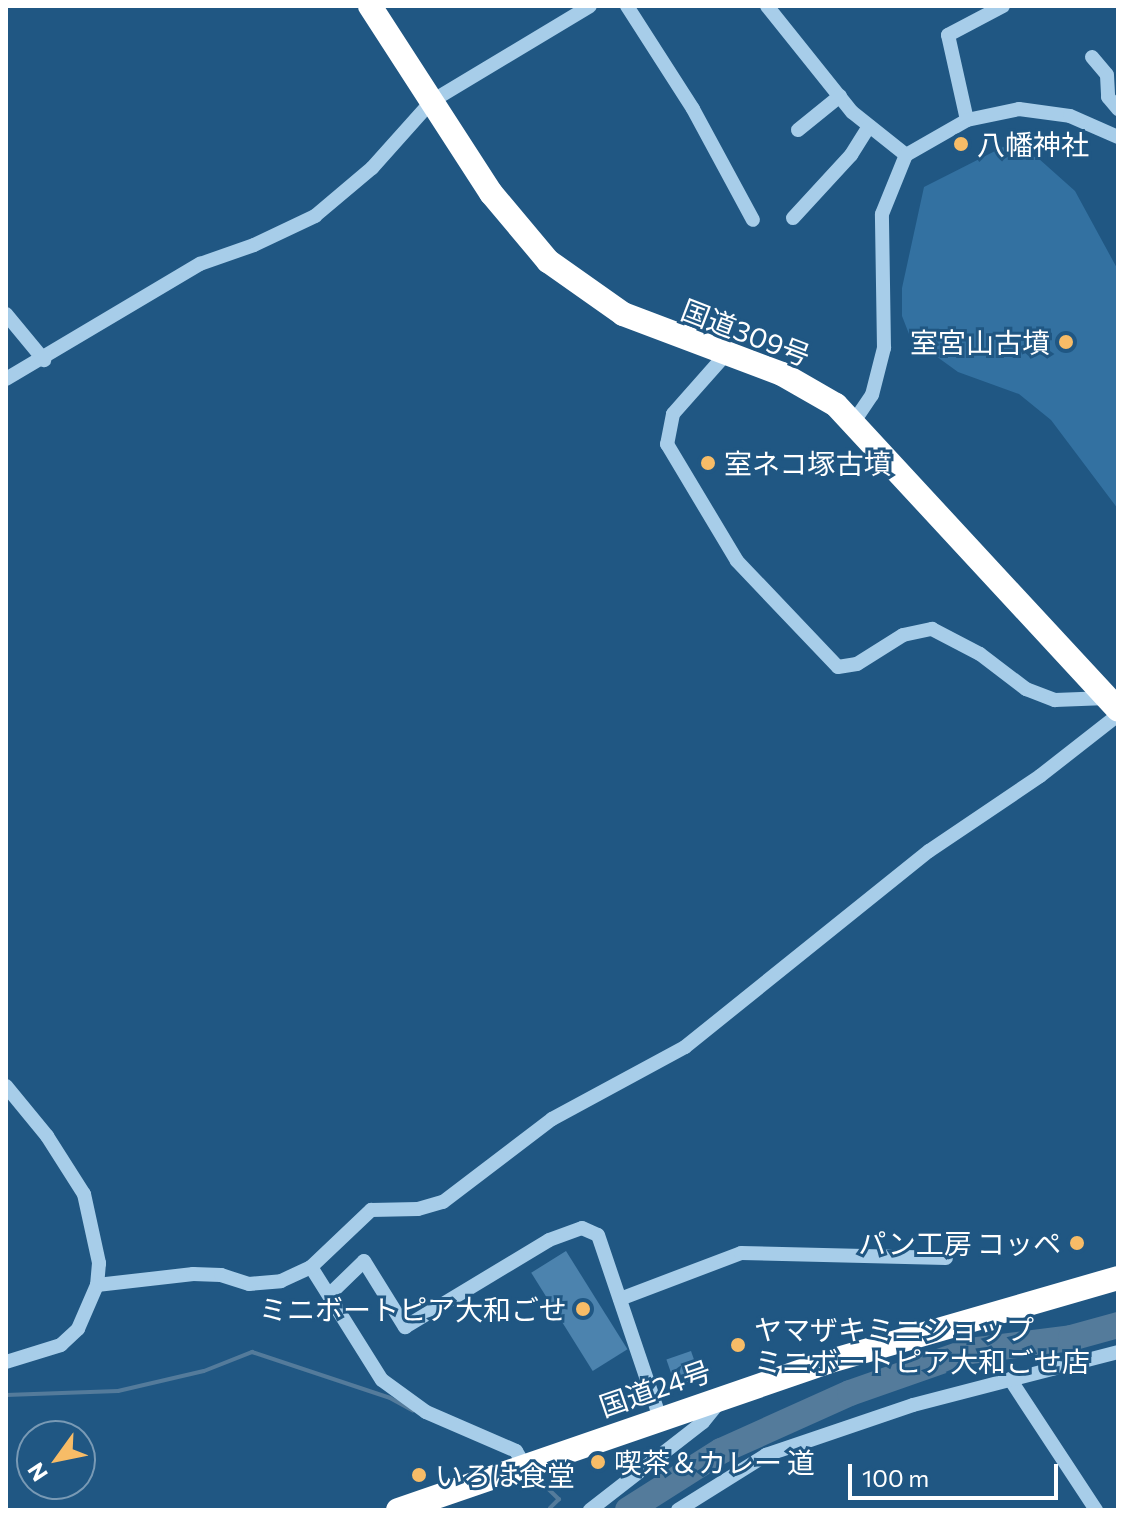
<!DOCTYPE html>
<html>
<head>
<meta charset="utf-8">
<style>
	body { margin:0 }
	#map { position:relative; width:1124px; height:1516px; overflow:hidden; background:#205783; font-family:Commissioner,"Noto Sans JP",sans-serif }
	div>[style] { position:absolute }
	.green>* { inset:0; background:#3371a1 }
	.stream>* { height:4px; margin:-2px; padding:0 2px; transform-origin:2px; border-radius:2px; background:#547b9b }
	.river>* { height:26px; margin:-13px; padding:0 13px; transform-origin:13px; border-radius:13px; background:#547b9b }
	.building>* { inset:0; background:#4c83ae; transform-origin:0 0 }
	.minor>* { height:14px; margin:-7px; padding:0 7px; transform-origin:7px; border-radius:7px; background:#a7cde9 }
	.highway>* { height:24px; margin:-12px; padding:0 12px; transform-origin:12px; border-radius:12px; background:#fff }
	.dots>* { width:22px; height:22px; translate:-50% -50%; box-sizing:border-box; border:4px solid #205783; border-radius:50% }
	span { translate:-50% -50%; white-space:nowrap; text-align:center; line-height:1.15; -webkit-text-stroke:6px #205783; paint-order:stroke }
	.poi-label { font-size:28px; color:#fff }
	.left { translate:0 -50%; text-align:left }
	.right { translate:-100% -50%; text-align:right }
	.street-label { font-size:28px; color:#fff }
	.frame { position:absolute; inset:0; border:8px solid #fff; pointer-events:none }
	.north { position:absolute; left:16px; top:1420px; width:80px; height:80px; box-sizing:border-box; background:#205783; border:2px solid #799ab5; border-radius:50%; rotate:237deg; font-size:22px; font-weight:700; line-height:32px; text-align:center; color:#fff }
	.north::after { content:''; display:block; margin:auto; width:28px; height:36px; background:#f7bc67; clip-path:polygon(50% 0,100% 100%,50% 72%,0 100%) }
	.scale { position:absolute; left:848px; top:1464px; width:210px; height:36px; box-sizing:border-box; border:4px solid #fff; border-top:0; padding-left:10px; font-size:24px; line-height:28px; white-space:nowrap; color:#fff; -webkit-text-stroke:6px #205783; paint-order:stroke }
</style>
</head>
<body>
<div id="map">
	<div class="green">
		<div style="clip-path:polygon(1003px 147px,1038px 158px,1075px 191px,1118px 270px,1118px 509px,1051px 420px,1019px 394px,958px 372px,929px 351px,909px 334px,902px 316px,902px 288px,924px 187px)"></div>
	</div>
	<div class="stream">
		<div style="left:6px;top:1395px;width:112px;rotate:-2deg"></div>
		<div style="left:118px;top:1391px;width:88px;rotate:-13.1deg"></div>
		<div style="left:204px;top:1371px;width:52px;rotate:-21.6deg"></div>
		<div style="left:252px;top:1352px;width:145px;rotate:18.4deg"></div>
		<div style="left:390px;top:1398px;width:26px;rotate:29deg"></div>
		<div style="left:539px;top:1480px;width:28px;rotate:44deg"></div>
		<div style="left:559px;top:1499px;width:13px;rotate:135deg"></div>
	</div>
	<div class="river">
		<div style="left:628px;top:1510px;width:110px;rotate:-32.4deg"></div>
		<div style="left:721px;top:1451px;width:141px;rotate:-24.2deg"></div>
		<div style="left:850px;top:1393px;width:127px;rotate:-19.3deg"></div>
		<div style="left:970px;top:1351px;width:102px;rotate:-7.3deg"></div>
		<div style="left:1071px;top:1338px;width:49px;rotate:-15.5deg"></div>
	</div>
	<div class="building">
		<div style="left:566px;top:1251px;width:116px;height:41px;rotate:58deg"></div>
		<div style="left:691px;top:1351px;width:28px;height:26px;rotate:71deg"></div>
	</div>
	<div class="minor">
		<div style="left:627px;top:6px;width:122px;rotate:57.3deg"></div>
		<div style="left:693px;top:109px;width:126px;rotate:61.6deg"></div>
		<div style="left:767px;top:6px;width:136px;rotate:51.3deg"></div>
		<div style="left:852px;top:112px;width:69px;rotate:38.5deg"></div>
		<div style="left:1092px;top:57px;width:23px;rotate:50deg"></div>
		<div style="left:1107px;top:75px;width:22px;rotate:87deg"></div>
		<div style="left:1108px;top:97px;width:16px;rotate:50deg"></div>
		<div style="left:967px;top:120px;width:87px;rotate:-102.6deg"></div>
		<div style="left:948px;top:35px;width:62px;rotate:-27.8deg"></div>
		<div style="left:798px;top:130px;width:54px;rotate:-39deg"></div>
		<div style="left:793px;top:218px;width:86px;rotate:-47.4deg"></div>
		<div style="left:851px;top:155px;width:34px;rotate:-58deg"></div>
		<div style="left:6px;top:314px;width:60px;rotate:50.4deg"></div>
		<div style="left:726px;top:354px;width:80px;rotate:131.5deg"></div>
		<div style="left:673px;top:414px;width:31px;rotate:101deg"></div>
		<div style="left:667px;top:444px;width:136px;rotate:59.1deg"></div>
		<div style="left:737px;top:561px;width:146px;rotate:46.4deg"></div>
		<div style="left:838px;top:667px;width:19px;rotate:-9deg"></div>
		<div style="left:857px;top:664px;width:54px;rotate:-32.2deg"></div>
		<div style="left:903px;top:635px;width:30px;rotate:-12deg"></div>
		<div style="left:932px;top:629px;width:54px;rotate:27.5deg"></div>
		<div style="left:980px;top:654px;width:58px;rotate:37.3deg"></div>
		<div style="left:1026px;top:689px;width:31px;rotate:21deg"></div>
		<div style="left:1055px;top:700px;width:52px;rotate:-2.2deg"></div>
		<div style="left:6px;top:379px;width:226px;rotate:-30.7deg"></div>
		<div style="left:200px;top:264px;width:57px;rotate:-19.4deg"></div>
		<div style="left:254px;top:245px;width:68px;rotate:-25.4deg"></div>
		<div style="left:315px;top:216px;width:75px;rotate:-40.1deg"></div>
		<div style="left:372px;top:168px;width:90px;rotate:-48.2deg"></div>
		<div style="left:432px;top:101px;width:184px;rotate:-31deg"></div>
		<div style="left:855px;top:420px;width:30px;rotate:-56deg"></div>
		<div style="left:872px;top:395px;width:49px;rotate:-75.7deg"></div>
		<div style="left:884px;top:348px;width:134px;rotate:-90.9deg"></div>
		<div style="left:882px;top:214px;width:64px;rotate:-67.9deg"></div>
		<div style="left:906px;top:155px;width:70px;rotate:-29.8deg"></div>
		<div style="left:967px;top:120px;width:53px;rotate:-11.9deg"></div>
		<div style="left:1019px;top:109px;width:51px;rotate:7.8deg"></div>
		<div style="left:1070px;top:116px;width:52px;rotate:23.6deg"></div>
		<div style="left:6px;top:1086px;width:65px;rotate:50.6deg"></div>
		<div style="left:47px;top:1136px;width:69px;rotate:57.5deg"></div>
		<div style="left:84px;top:1194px;width:71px;rotate:77.7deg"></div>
		<div style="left:99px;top:1263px;width:22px;rotate:95deg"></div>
		<div style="left:97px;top:1285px;width:48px;rotate:113.4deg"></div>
		<div style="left:78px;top:1329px;width:23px;rotate:137deg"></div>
		<div style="left:61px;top:1345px;width:58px;rotate:162.8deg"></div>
		<div style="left:311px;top:1267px;width:133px;rotate:57.9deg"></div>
		<div style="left:382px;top:1380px;width:54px;rotate:36deg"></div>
		<div style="left:426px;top:1412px;width:98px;rotate:23.4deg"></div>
		<div style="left:516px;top:1451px;width:16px;rotate:60deg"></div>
		<div style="left:97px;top:1285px;width:97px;rotate:-6.5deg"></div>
		<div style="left:193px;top:1274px;width:28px;rotate:2deg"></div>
		<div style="left:221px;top:1275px;width:29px;rotate:18deg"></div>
		<div style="left:249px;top:1284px;width:32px;rotate:-5deg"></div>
		<div style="left:281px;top:1281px;width:33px;rotate:-25deg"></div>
		<div style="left:311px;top:1267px;width:83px;rotate:-43.5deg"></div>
		<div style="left:371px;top:1210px;width:47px;rotate:-1.2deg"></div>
		<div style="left:418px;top:1209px;width:26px;rotate:-16deg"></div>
		<div style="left:443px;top:1202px;width:137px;rotate:-37.3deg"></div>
		<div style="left:552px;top:1119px;width:151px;rotate:-28.4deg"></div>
		<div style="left:685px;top:1047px;width:313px;rotate:-38.8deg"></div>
		<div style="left:929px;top:851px;width:134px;rotate:-34deg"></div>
		<div style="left:1040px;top:776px;width:99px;rotate:-38deg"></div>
		<div style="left:330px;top:1294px;width:47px;rotate:-44.1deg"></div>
		<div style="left:364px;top:1261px;width:78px;rotate:58.2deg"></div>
		<div style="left:405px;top:1327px;width:168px;rotate:-31.1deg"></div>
		<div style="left:549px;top:1240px;width:35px;rotate:-20deg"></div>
		<div style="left:582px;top:1228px;width:17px;rotate:24deg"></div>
		<div style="left:598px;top:1235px;width:193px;rotate:71.3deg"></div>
		<div style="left:620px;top:1299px;width:129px;rotate:-20.8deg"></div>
		<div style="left:741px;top:1253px;width:205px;rotate:1.4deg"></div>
		<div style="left:1010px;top:1379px;width:157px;rotate:56.7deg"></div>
		<div style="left:590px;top:1510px;width:143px;rotate:-37.9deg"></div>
		<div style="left:703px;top:1422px;width:26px;rotate:-51deg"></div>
		<div style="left:678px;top:1510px;width:104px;rotate:-32deg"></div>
		<div style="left:766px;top:1455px;width:155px;rotate:-18.8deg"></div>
		<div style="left:913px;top:1405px;width:212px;rotate:-14.5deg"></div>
	</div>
	<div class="highway">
		<div style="left:370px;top:6px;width:223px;rotate:57.1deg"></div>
		<div style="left:491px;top:193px;width:89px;rotate:50deg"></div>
		<div style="left:548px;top:261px;width:92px;rotate:35.2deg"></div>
		<div style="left:623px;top:314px;width:170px;rotate:20.7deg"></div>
		<div style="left:782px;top:374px;width:62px;rotate:29.9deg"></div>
		<div style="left:836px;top:405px;width:415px;rotate:47.2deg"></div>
		<div style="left:398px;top:1510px;width:454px;rotate:-19deg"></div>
		<div style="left:827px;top:1362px;width:303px;rotate:-16.1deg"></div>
	</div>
	<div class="dots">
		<div style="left:961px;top:144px;background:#f7bc67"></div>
		<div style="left:1066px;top:342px;background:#f7bc67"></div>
		<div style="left:708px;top:463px;background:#f7bc67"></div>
		<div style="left:1077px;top:1243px;background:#f7bc67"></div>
		<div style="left:583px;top:1309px;background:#f7bc67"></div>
		<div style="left:738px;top:1345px;background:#f7bc67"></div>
		<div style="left:598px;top:1462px;background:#f7bc67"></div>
		<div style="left:419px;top:1475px;background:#f7bc67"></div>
	</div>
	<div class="poi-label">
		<span class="left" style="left:977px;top:144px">八幡神社</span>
		<span class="right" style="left:1050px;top:342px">室宮山古墳</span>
		<span class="left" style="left:724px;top:463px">室ネコ塚古墳</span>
		<span class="right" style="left:1061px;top:1243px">パン工房 コッペ</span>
		<span class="right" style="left:567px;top:1309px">ミニボートピア大和ごせ</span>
		<span class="left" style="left:754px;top:1345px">ヤマザキミニショップ<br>ミニボートピア大和ごせ店</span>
		<span class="left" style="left:614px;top:1462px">喫茶＆カレー 道</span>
		<span class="left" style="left:435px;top:1475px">いろは食堂</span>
	</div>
	<div class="street-label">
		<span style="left:746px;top:332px;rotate:21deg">国道309号</span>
		<span style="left:655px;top:1388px;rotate:-19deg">国道24号</span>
	</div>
	<div class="frame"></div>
	<div class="north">N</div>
	<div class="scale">100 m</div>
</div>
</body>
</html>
